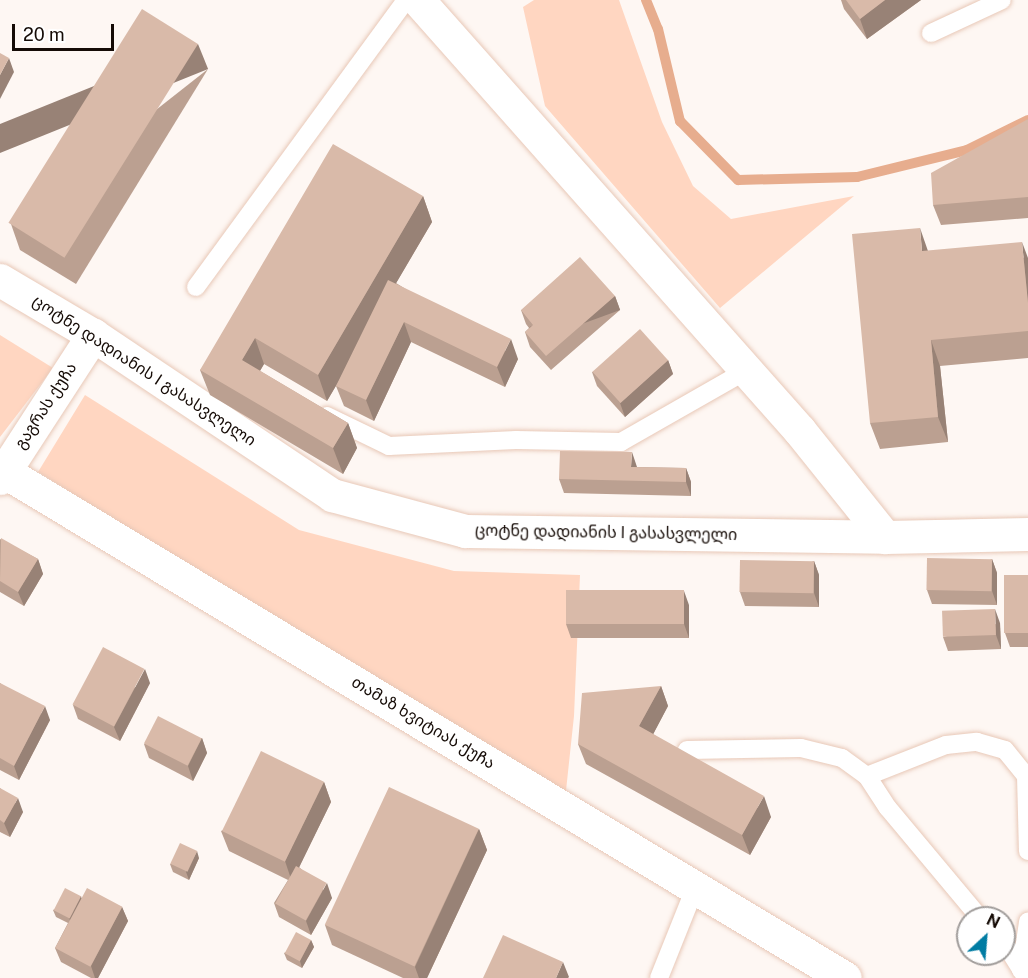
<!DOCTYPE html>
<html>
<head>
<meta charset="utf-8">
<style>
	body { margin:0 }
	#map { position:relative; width:1028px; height:978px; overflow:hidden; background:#fef7f3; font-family:"Public Sans","Noto Sans Georgian",sans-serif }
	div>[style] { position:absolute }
	.green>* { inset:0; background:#ffd6c1 }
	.stream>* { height:10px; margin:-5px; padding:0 5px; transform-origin:5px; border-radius:5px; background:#e7ad8e }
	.roads { filter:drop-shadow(0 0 2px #e8c8b7) drop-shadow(0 0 2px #e8c8b7) }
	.service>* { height:18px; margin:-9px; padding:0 9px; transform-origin:9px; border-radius:9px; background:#fff }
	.minor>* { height:33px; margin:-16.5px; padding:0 16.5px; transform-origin:16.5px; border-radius:16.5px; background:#fff }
	.wall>* { inset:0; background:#bba091 }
	.shaded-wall>* { inset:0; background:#988276; transform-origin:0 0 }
	.building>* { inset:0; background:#d9baa9; transform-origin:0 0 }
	span { translate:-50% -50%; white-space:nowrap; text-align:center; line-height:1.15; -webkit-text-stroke:5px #fff; paint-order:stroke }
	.street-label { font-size:16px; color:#150b06 }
	.north { position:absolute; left:956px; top:906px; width:60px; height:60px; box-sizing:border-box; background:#fff; border:2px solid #a19d9b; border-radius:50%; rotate:26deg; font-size:16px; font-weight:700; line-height:24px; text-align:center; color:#150b06 }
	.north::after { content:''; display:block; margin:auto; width:21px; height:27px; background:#007ca3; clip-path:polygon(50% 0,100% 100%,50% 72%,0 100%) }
	.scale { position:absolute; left:12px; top:24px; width:102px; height:27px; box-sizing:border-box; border:3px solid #150b06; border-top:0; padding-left:8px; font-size:18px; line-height:21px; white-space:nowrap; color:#150b06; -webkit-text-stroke:4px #fff; paint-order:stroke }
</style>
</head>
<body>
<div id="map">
	<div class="green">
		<div style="clip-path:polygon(534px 0,619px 0,662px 122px,693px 186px,731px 219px,854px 196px,720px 308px,545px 106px,523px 7px)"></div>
		<div style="clip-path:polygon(0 335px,53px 368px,0 437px)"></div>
		<div style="clip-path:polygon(85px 395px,299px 530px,454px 571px,580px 575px,574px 716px,565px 800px,38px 472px)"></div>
	</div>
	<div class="stream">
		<div style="left:646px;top:0;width:31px;rotate:68deg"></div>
		<div style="left:658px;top:29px;width:95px;rotate:76.6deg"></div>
		<div style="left:680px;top:121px;width:83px;rotate:45.5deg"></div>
		<div style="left:738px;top:180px;width:119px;rotate:-1.4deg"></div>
		<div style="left:857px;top:177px;width:113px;rotate:-13.8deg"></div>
		<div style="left:967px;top:150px;width:68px;rotate:-26.2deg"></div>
	</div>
	<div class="roads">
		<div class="service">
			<div style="left:931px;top:33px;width:78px;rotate:-24.9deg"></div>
			<div style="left:196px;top:287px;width:356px;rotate:-53.8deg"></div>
			<div style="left:327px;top:416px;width:69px;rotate:25.8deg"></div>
			<div style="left:389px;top:446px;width:127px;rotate:-2.7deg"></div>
			<div style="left:516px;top:440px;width:105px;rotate:1.1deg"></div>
			<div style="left:621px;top:442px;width:145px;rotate:-29.7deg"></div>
			<div style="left:687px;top:750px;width:114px;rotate:-1deg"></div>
			<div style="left:801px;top:748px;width:42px;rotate:13.7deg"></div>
			<div style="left:842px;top:758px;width:31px;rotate:36deg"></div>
			<div style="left:867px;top:776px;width:38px;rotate:57deg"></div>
			<div style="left:888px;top:808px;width:143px;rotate:50.1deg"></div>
			<div style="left:867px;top:776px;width:85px;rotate:-21.4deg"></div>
			<div style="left:946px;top:745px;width:31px;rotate:-6deg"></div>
			<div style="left:977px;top:742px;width:29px;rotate:16deg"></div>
			<div style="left:1005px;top:750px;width:33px;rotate:51deg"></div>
			<div style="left:1026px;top:776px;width:75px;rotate:88.5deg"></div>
			<div style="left:1004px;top:942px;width:38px;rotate:58deg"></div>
			<div style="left:1021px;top:970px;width:49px;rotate:-81.7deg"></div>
			<div style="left:659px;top:978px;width:97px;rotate:-68.2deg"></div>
		</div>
		<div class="minor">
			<div style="left:418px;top:0;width:576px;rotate:48.45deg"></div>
			<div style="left:800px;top:431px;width:136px;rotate:51.3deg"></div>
			<div style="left:0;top:280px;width:108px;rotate:30.6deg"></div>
			<div style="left:93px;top:335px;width:288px;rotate:33.8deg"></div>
			<div style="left:332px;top:495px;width:138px;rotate:15.1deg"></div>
			<div style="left:465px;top:531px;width:420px;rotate:0.8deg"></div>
			<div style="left:885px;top:537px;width:143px;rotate:-1.2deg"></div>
			<div style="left:0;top:469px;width:986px;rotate:31.06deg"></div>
			<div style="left:0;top:478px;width:171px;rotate:-57deg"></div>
		</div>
	</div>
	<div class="wall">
		<div style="clip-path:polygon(841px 0,921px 0,867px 39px,844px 9px)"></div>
		<div style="clip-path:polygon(208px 69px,76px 284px,20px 250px,11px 224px)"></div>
		<div style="clip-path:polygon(1028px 119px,1028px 218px,941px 225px,933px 205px)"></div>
		<div style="clip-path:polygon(423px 196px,432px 222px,396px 283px,518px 359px,505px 387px,411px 342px,374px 421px,344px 406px,336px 386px,340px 379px,327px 401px,264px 364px,260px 371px,348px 423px,357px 448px,343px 474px,210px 395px,200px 370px)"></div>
		<div style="clip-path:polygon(928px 251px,1028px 258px,1028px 358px,940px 366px,948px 442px,880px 449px,870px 423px)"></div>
		<div style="clip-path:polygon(615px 296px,620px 310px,551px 370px,530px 347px,525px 332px,529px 328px,526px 324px,521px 310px)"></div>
		<div style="clip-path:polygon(668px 360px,673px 374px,625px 417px,597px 386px,592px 372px)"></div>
		<div style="clip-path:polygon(637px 467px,686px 468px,691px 482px,691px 496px,564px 493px,559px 479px)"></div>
		<div style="clip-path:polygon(0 539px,38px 559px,43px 574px,24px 606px,0 592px)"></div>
		<div style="clip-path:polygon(992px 559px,997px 573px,997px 605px,932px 604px,927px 590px)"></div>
		<div style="clip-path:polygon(814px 561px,819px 575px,819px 607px,745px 606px,740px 592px)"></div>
		<div style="clip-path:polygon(1028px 575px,1028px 647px,1010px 647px,1005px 633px)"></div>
		<div style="clip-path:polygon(689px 605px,689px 638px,571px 638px,566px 624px)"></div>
		<div style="clip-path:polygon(1000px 623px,1001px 649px,948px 651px,943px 637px)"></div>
		<div style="clip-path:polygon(0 683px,50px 720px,19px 780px,0 770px)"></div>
		<div style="clip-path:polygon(150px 683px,120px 741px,78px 719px,73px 705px)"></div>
		<div style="clip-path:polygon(661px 686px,668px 706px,653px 734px,771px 817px,750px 855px,586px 764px,578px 744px)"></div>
		<div style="clip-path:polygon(202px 738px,207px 753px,193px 781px,149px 758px,144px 744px)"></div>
		<div style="clip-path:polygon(324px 782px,331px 802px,299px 867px,332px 898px,311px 935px,279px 917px,274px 903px,288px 880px,229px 851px,221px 831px)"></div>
		<div style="clip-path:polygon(0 788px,23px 812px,10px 837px,0 832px)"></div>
		<div style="clip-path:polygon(479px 829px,487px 850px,427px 978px,403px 978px,332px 945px,325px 925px)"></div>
		<div style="clip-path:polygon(199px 858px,189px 880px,173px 872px,170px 864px)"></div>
		<div style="clip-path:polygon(81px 896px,81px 898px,122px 907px,128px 921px,98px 978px,91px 978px,61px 962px,55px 948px,68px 923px,56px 917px,53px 910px)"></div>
		<div style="clip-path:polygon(311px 940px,314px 947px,302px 968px,287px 960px,284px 953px)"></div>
	</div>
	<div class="shaded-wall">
		<div style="clip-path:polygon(885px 0,921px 0,867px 39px,860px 19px)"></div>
		<div style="left:198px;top:44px;width:27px;height:251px;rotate:68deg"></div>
		<div style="clip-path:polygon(9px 58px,14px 72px,0 99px,0 75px)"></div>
		<div style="clip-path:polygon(423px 196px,432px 222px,327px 401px,318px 375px)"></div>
		<div style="clip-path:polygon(920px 228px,929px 254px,922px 251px)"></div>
		<div style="clip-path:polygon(1022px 242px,1028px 258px,1028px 303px)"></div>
		<div style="left:615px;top:296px;width:15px;height:91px;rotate:70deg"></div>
		<div style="clip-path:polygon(404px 322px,411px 342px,374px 421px,366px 400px)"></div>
		<div style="clip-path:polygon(255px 338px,264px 364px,251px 386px,242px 360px)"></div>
		<div style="clip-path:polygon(511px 339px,518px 359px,505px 387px,497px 367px)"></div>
		<div style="clip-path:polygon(931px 340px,940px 366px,948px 442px,938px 417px)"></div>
		<div style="clip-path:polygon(668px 360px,673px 374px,625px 417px,620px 403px)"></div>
		<div style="clip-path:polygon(348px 423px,357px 448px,343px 474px,333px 448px)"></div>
		<div style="clip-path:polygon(632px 452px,637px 467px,631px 467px)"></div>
		<div style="clip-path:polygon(686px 468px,691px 482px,691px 496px,686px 482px)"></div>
		<div style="clip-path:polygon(38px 559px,43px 574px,24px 606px,18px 592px)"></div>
		<div style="clip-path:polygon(992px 559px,997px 573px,997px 605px,992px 591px)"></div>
		<div style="clip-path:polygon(814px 561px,819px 575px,819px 607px,814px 593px)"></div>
		<div style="clip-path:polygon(684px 591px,689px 605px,689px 638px,684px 624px)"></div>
		<div style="clip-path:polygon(995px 609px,1000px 623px,1001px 649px,996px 635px)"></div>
		<div style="clip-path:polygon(145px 669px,150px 683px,120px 741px,114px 727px)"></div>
		<div style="clip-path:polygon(661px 686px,668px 706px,647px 746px,639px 726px)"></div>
		<div style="clip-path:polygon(45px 706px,50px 720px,19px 780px,14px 766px)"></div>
		<div style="clip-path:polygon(202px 738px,207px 753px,193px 781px,188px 766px)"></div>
		<div style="clip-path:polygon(324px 782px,331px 802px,292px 882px,285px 861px)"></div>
		<div style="clip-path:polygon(764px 796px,771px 817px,750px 855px,742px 835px)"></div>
		<div style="clip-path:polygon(18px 798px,23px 812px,10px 837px,4px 823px)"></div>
		<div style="clip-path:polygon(479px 829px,487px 850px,427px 978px,419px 978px,415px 967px)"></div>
		<div style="clip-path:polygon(197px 851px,199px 858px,189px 880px,186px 872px)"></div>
		<div style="clip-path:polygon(327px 883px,332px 898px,311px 935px,306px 921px)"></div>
		<div style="clip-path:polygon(81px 896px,83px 904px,72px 925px,69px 918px)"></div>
		<div style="clip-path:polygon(122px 907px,128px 921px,98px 978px,95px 978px,91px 966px)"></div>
		<div style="clip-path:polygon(311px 940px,314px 947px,302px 968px,300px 961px)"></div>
		<div style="clip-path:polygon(563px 962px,569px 977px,568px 978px,556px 978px)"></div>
	</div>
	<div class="building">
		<div style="clip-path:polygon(846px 0,885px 0,860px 19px)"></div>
		<div style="left:142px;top:9px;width:66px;height:252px;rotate:32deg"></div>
		<div style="clip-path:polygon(0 53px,9px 58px,0 75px)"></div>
		<div style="clip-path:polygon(1028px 119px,1028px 197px,933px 205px,931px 173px)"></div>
		<div style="clip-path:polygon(333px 144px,423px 196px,318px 375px,255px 338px,242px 360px,348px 423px,333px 448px,200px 370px)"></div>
		<div style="clip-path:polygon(920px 228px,922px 251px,1022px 242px,1028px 303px,1028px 331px,931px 340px,938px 417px,870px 423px,852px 234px)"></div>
		<div style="clip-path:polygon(580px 257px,615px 296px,546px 356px,525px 332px,533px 325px,521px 310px)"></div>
		<div style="clip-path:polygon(388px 280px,511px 339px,497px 367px,404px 322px,366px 400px,336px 386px)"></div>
		<div style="left:640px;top:329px;width:42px;height:64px;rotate:48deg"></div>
		<div style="clip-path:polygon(560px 451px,632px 452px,631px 467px,686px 468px,686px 482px,559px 479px)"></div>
		<div style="clip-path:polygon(1px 538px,38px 559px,18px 592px,0 581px)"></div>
		<div style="left:927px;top:558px;width:65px;height:32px;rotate:1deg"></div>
		<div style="left:740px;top:560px;width:74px;height:32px;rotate:1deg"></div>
		<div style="left:1004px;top:575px;width:24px;height:58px"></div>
		<div style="left:566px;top:590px;width:118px;height:34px"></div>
		<div style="left:995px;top:609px;width:26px;height:53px;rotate:88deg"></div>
		<div style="left:103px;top:647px;width:47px;height:65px;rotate:28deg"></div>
		<div style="clip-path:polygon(0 683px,45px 706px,14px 766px,0 758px)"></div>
		<div style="clip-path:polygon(661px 686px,639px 726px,764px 796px,742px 835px,578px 744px,582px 693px)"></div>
		<div style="left:158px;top:716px;width:49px;height:31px;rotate:27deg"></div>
		<div style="left:261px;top:751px;width:70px;height:89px;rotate:26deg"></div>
		<div style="left:389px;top:787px;width:99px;height:152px;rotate:25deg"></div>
		<div style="clip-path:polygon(0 788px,18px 798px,4px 823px,0 820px)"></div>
		<div style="left:180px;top:843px;width:19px;height:23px;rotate:25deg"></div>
		<div style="left:296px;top:866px;width:35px;height:43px;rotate:29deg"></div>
		<div style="left:65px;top:888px;width:18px;height:25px;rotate:27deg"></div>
		<div style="left:87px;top:888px;width:40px;height:68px;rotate:28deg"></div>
		<div style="left:296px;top:932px;width:17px;height:24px;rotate:28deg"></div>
		<div style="clip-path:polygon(503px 935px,563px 962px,556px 978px,483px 978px)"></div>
	</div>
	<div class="street-label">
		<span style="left:144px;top:371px;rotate:33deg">ცოტნე დადიანის I გასასვლელი</span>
		<span style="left:46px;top:406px;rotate:-57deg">გაგრას ქუჩა</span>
		<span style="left:606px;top:533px;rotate:1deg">ცოტნე დადიანის I გასასვლელი</span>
		<span style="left:423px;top:723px;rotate:31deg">თამაზ ხვიტიას ქუჩა</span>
	</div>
	<div class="north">N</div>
	<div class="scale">20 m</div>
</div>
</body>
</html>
